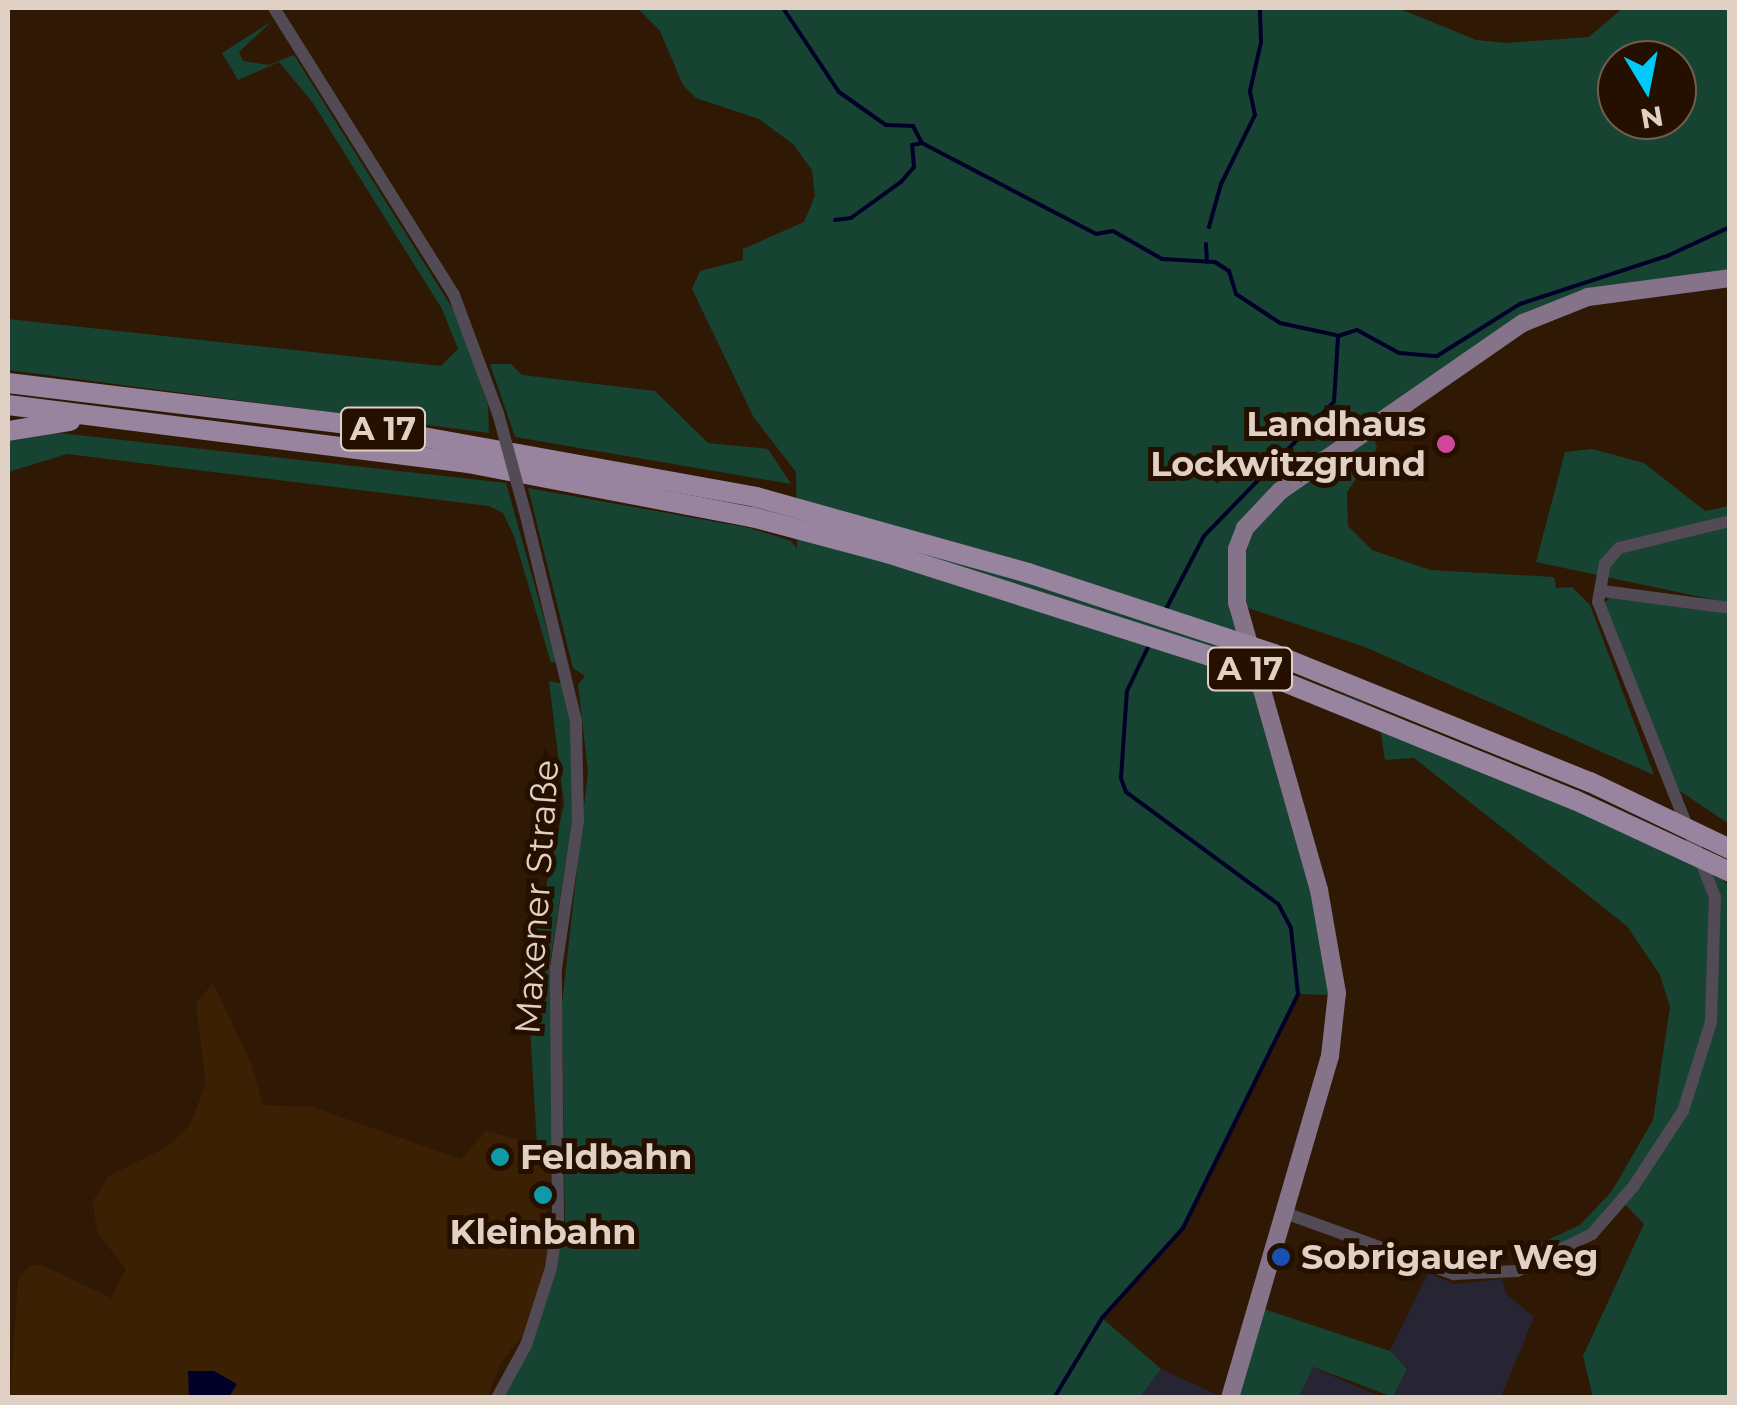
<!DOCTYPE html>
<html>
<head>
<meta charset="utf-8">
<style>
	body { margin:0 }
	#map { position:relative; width:1737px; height:1405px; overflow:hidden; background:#2f1905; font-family:Montserrat,sans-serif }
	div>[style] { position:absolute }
	.commercial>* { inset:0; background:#272434 }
	.built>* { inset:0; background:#3b2004 }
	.green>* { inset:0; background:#174432 }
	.water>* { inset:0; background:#000029 }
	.stream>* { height:4px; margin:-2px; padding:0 2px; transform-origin:2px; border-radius:2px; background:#000029 }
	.minor>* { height:12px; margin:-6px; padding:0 6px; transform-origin:6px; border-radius:6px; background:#524a55 }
	.major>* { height:18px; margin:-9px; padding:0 9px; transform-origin:9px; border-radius:9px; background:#85738a }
	.highway>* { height:20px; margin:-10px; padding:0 10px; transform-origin:10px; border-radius:10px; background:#99849f }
	.minor-bridge>* { height:12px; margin:-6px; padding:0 6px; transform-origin:6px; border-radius:6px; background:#524a55 }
	.highway-bridge>* { height:20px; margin:-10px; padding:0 10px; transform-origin:10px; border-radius:10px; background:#99849f }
	.dots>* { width:28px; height:28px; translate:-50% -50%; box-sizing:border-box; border:5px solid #251000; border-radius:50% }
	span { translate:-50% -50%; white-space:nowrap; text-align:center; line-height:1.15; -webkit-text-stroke:10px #251000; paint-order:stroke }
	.shield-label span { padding:2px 8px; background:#251000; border:2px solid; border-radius:8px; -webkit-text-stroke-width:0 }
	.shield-label { font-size:32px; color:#e1d1c5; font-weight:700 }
	.poi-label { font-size:35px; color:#e1d1c5; font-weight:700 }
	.right { translate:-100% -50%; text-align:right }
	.left { translate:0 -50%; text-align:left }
	.street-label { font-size:35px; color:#e1d1c5 }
	.frame { position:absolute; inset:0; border:10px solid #e1d1c5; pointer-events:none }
	.north { position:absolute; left:1597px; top:40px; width:100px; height:100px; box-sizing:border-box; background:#251000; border:2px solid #705d4f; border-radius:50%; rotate:170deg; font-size:28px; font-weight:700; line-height:40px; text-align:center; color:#e1d1c5 }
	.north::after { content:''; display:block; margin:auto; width:35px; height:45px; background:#00cbf8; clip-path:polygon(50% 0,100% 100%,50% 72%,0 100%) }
</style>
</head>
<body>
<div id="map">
	<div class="commercial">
		<div style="clip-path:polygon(1428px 1273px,1454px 1284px,1502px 1279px,1506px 1294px,1534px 1317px,1501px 1397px,1393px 1397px,1407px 1369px,1390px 1351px)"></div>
		<div style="clip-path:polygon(1312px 1367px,1381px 1397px,1299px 1398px)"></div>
		<div style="clip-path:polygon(1161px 1369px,1209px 1391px,1221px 1397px,1140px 1397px)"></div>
	</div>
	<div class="built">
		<div style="clip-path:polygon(213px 983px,251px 1063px,263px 1105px,312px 1107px,461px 1159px,486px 1131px,553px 1148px,552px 1201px,541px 1223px,553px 1228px,547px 1267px,521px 1337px,500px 1364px,488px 1397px,10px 1398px,18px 1280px,29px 1266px,42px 1265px,111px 1298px,126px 1269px,97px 1232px,93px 1201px,109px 1176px,167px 1147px,190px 1125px,206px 1084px,196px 1003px)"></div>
	</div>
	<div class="green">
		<div style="clip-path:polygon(evenodd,637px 8px,1398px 8px,1476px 40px,1506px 43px,1589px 37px,1623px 8px,1729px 8px,1729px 272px,1519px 318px,1369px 420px,1232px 547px,1314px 897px,1329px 995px,1298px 994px,1183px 1228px,1102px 1318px,1161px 1369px,1140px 1397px,503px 1398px,565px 1235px,562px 1004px,588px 771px,578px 685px,585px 676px,573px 668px,528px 488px,750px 528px,791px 541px,797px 549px,796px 472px,754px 418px,692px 289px,700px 271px,743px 260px,743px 249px,804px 222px,815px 196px,812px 170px,793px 144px,759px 119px,696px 98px,683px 85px,660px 31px,637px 8px,1617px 60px,1677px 60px,1677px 120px,1617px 120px,1617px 60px)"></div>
		<div style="clip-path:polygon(272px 21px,239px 52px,243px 61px,269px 65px,294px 55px,456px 314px,488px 405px,489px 433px,8px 370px,8px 319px,441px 366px,458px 349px,442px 309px,313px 103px,279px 62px,238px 80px,222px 53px)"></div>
		<div style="clip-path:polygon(490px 364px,511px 364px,522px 375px,655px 391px,708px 443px,768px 449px,791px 484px,515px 437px)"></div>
		<div style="clip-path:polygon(42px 431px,506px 483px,556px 661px,551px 663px,514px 536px,503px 513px,489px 506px,67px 454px,8px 472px,8px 436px)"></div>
		<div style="clip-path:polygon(1372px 431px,1377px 448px,1347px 492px,1348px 526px,1372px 550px,1430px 570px,1554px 577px,1556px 588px,1572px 587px,1590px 605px,1654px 775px,1365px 647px,1248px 608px,1242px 581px,1249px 535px,1283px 495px)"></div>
		<div style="clip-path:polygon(1592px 449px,1644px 463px,1705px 511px,1729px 506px,1729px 603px,1536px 562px,1565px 452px)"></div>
		<div style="clip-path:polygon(1612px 596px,1729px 614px,1729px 824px,1671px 785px,1603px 604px)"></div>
		<div style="clip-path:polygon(1263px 666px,1356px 699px,1570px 795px,1697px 857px,1721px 897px,1709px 866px,1729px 886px,1729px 1397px,1593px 1397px,1583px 1356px,1644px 1224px,1620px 1199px,1592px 1229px,1516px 1266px,1514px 1256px,1580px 1225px,1612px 1191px,1653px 1120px,1670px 1007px,1660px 975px,1627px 926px,1414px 758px,1385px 760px,1378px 714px)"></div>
		<div style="clip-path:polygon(549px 681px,564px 684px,571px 718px,573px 815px,550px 962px,553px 1148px,537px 1145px,530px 1027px,533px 947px,564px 804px)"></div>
		<div style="clip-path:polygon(1261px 1308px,1390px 1351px,1407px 1369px,1393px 1397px,1313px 1367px,1299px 1397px,1239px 1398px)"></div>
	</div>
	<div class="water">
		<div style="clip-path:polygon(188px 1371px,214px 1371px,237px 1384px,229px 1397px,189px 1397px)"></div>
	</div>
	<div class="stream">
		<div style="left:783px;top:8px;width:101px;rotate:56.3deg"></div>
		<div style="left:839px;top:92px;width:57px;rotate:35.1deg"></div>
		<div style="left:886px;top:125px;width:27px;rotate:2deg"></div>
		<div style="left:913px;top:126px;width:19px;rotate:62deg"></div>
		<div style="left:922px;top:143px;width:196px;rotate:27.6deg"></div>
		<div style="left:1096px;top:234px;width:17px;rotate:-10deg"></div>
		<div style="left:1113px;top:231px;width:56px;rotate:29.7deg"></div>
		<div style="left:1162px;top:259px;width:53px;rotate:3.2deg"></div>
		<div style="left:1215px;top:262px;width:17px;rotate:33deg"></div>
		<div style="left:1229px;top:271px;width:24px;rotate:73deg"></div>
		<div style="left:1236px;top:294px;width:53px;rotate:33.4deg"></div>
		<div style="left:1280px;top:323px;width:57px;rotate:12.1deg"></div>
		<div style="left:835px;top:220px;width:16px;rotate:-7deg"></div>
		<div style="left:851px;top:218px;width:62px;rotate:-35.8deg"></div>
		<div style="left:901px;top:182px;width:20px;rotate:-49deg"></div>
		<div style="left:914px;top:167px;width:22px;rotate:-95deg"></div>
		<div style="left:912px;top:145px;width:10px;rotate:-11deg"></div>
		<div style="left:1209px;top:227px;width:45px;rotate:-74.4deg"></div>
		<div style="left:1221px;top:184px;width:77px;rotate:-63.8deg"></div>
		<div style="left:1255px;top:115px;width:25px;rotate:-102deg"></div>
		<div style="left:1250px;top:91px;width:50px;rotate:-77.3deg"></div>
		<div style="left:1261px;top:42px;width:34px;rotate:-92deg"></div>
		<div style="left:1206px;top:244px;width:18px;rotate:87deg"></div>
		<div style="left:1166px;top:609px;width:82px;rotate:-62.5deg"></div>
		<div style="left:1204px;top:536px;width:187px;rotate:-45.9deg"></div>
		<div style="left:1334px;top:402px;width:66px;rotate:-86.5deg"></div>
		<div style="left:1338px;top:336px;width:20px;rotate:-18deg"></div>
		<div style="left:1357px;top:330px;width:48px;rotate:28.7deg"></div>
		<div style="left:1399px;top:353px;width:38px;rotate:5deg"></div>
		<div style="left:1437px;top:356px;width:98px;rotate:-32.1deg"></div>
		<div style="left:1520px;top:304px;width:155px;rotate:-18.1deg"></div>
		<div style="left:1667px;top:256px;width:69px;rotate:-24.7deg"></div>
		<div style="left:1054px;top:1398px;width:93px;rotate:-59deg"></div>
		<div style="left:1102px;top:1318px;width:121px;rotate:-48deg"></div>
		<div style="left:1183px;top:1228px;width:261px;rotate:-63.8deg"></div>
		<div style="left:1298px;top:994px;width:66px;rotate:-96.1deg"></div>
		<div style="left:1291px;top:928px;width:27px;rotate:-118deg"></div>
		<div style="left:1278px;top:904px;width:189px;rotate:-143.6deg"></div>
		<div style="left:1126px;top:792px;width:15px;rotate:-110deg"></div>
		<div style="left:1121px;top:778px;width:87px;rotate:-86.1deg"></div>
		<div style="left:1127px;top:691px;width:51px;rotate:-64.4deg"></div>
	</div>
	<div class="minor">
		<div style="left:274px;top:8px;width:339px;rotate:57.9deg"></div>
		<div style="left:454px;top:295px;width:126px;rotate:69.6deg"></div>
		<div style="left:1603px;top:591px;width:128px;rotate:7.6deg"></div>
		<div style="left:1288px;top:1214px;width:177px;rotate:19.9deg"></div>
		<div style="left:1454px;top:1274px;width:63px;rotate:-2.7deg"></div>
		<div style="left:1517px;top:1271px;width:84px;rotate:-26.3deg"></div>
		<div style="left:1592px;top:1234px;width:62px;rotate:-48.9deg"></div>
		<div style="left:1633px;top:1187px;width:91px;rotate:-56.7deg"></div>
		<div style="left:1683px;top:1111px;width:93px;rotate:-72.5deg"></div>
		<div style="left:1711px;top:1022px;width:125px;rotate:-88.2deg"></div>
		<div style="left:1715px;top:897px;width:317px;rotate:-111.6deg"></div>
		<div style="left:1598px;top:602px;width:39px;rotate:-80deg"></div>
		<div style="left:1605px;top:564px;width:21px;rotate:-49deg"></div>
		<div style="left:1619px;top:548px;width:114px;rotate:-13.7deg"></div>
		<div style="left:497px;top:1398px;width:60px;rotate:-61.3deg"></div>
		<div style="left:526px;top:1345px;width:81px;rotate:-72deg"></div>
		<div style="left:551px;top:1268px;width:49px;rotate:-81.9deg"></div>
		<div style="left:558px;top:1219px;width:251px;rotate:-90.5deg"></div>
		<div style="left:556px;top:968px;width:150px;rotate:-81.5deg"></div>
		<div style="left:578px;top:820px;width:99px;rotate:-91.2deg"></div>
		<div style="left:576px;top:721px;width:211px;rotate:-103.7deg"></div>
	</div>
	<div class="major">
		<div style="left:1230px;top:1398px;width:356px;rotate:-73.7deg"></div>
		<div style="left:1330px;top:1056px;width:63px;rotate:-83.7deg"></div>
		<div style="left:1337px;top:993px;width:105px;rotate:-99.9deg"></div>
		<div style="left:1319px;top:890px;width:298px;rotate:-105.9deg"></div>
		<div style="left:1237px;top:603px;width:54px;rotate:-90deg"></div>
		<div style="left:1237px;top:549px;width:22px;rotate:-69deg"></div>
		<div style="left:1245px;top:528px;width:51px;rotate:-46.6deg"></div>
		<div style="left:1280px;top:491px;width:295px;rotate:-34.7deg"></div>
		<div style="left:1523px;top:323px;width:70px;rotate:-21.8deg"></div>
		<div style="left:1588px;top:297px;width:143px;rotate:-7.6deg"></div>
	</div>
	<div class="highway">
		<div style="left:8px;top:383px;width:357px;rotate:6.9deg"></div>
		<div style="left:362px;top:426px;width:400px;rotate:10.2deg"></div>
		<div style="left:8px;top:405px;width:464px;rotate:7.2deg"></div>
		<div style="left:468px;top:463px;width:289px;rotate:10.8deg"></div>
		<div style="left:8px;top:431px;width:63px;rotate:-9.2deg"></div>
	</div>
	<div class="minor-bridge">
		<div style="left:498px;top:413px;width:107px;rotate:74.8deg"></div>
	</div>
	<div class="highway-bridge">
		<div style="left:756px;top:497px;width:282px;rotate:15.6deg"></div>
		<div style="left:1028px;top:573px;width:259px;rotate:18.2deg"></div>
		<div style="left:1274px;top:654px;width:341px;rotate:22.1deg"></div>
		<div style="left:1590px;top:782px;width:155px;rotate:25.6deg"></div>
		<div style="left:752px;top:517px;width:140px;rotate:14.9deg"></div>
		<div style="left:887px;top:553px;width:394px;rotate:17.7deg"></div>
		<div style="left:1262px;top:673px;width:338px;rotate:22.1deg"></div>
		<div style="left:1575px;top:800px;width:171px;rotate:24.9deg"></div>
	</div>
	<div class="dots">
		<div style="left:1446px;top:444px;background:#d1479c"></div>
		<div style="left:500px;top:1157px;background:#0f9aa8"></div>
		<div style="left:543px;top:1195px;background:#0f9aa8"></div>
		<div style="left:1281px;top:1257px;background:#1a4fb4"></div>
	</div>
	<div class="shield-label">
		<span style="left:383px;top:429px">A 17</span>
		<span style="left:1250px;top:669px">A 17</span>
	</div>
	<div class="poi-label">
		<span class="right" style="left:1426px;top:444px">Landhaus<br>Lockwitzgrund</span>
		<span class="left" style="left:520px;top:1157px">Feldbahn</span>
		<span style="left:543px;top:1232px">Kleinbahn</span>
		<span class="left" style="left:1301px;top:1257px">Sobrigauer Weg</span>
	</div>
	<div class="street-label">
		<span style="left:537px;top:897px;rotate:-86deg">Maxener Straße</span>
	</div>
	<div class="frame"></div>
	<div class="north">N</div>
</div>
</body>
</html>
